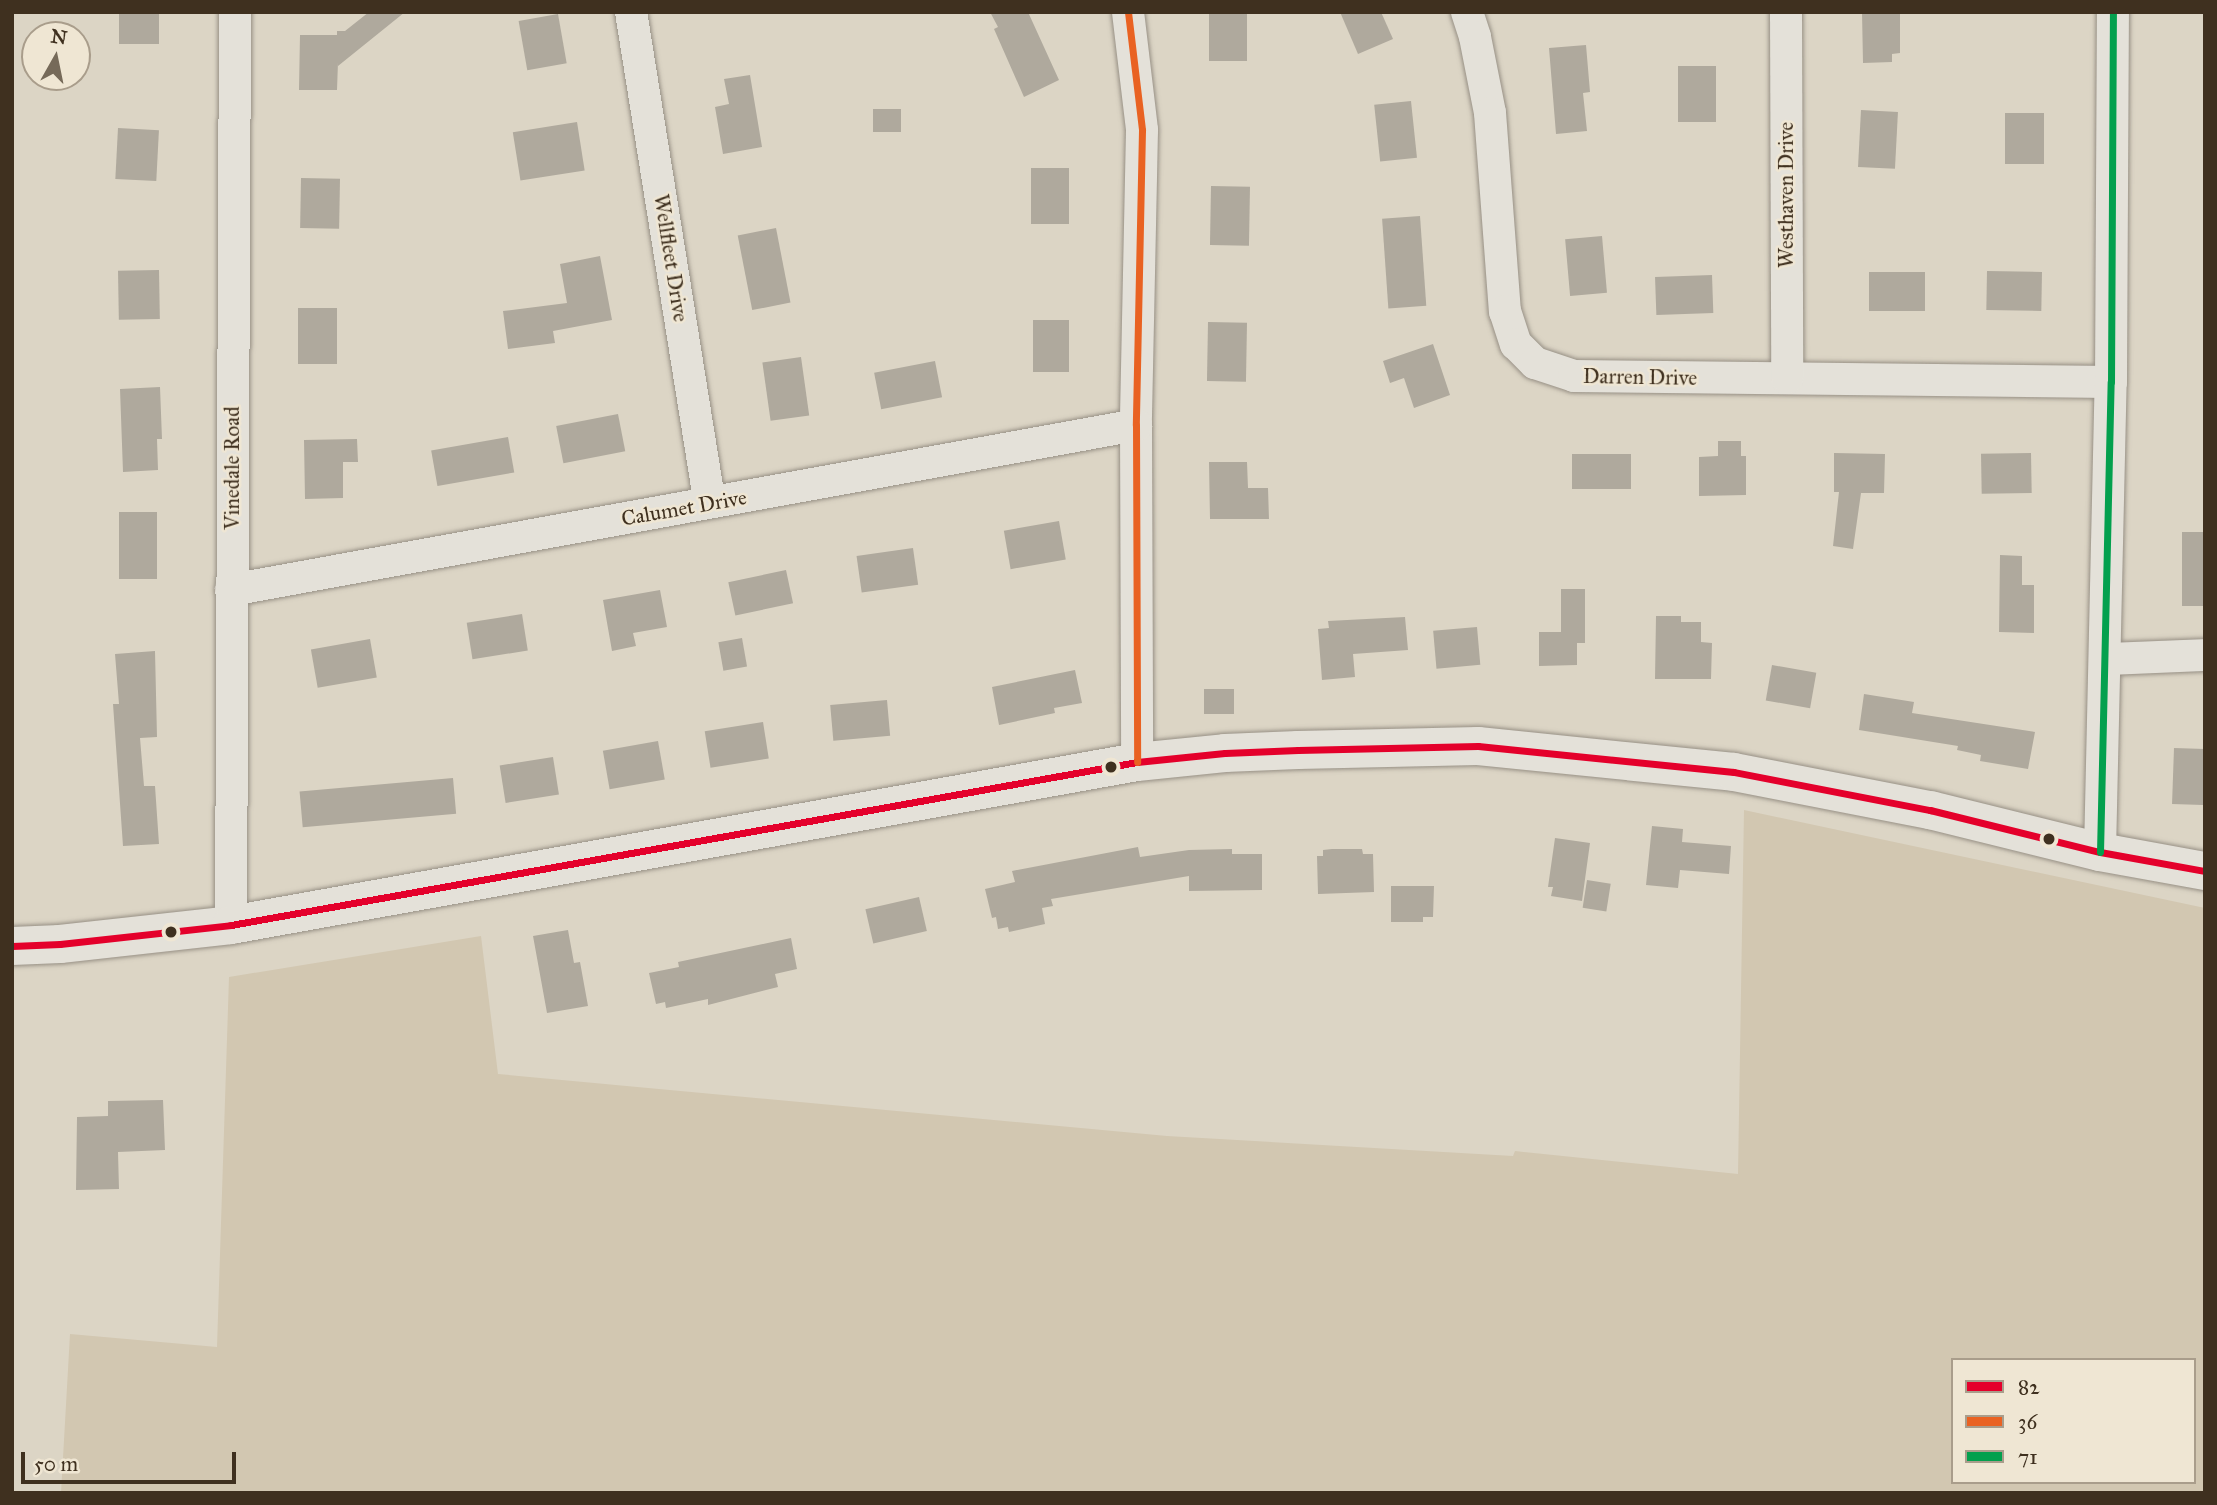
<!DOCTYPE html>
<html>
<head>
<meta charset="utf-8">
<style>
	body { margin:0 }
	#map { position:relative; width:2217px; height:1505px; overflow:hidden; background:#dcd5c5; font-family:"IM FELL Great Primer",serif }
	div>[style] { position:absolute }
	.green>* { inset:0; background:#d2c7b1 }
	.building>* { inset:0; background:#afa99d; transform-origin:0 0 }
	.roads { filter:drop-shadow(0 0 2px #979085) drop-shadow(0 0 2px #979085) }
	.minor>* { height:32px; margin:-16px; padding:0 16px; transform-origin:16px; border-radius:16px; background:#e4e1d9 }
	.secondary>* { height:38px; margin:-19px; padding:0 19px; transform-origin:19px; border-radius:19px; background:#e4e1d9 }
	.bus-1>* { height:7px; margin:-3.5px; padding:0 3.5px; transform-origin:3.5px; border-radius:3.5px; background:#e4002b }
	.bus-2>* { height:7px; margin:-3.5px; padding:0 3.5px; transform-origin:3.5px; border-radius:3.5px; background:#e96222 }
	.bus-3>* { height:7px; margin:-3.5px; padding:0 3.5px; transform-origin:3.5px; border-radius:3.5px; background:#03a04e }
	.dots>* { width:19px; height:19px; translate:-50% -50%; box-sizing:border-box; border:4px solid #efe6d3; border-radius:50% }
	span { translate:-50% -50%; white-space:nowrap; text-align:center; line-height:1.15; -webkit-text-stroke:5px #efe6d3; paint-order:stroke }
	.street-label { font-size:21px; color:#3f301f }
	.frame { position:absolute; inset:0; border:14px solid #3f301f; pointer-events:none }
	.legend { position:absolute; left:1951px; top:1358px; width:245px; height:126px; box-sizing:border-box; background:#efe6d3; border:2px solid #a99d8b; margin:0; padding:9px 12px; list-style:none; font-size:21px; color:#3f301f }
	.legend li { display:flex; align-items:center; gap:14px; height:35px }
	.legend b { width:35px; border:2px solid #a99d8b }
	.north { position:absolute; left:21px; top:21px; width:70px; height:70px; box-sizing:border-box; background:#efe6d3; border:2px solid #a99d8b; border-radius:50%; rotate:9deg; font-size:19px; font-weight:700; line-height:28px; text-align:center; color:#3f301f }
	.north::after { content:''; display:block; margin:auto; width:24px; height:32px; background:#766a59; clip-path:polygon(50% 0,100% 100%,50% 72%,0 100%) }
	.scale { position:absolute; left:21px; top:1452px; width:215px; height:32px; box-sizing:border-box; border:4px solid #3f301f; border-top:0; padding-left:9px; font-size:21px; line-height:24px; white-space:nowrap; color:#3f301f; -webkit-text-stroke:5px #efe6d3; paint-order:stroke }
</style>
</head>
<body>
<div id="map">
	<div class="green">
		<div style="clip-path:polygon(evenodd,1744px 810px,2205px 908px,2205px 1493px,61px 1493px,70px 1334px,217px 1347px,229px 977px,481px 936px,498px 1074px,1167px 1136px,1513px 1156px,1515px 1151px,1738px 1174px,1744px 810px,1953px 1360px,2194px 1360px,2194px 1482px,1953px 1482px,1953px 1360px)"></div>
	</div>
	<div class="building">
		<div style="left:119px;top:12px;width:40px;height:32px"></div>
		<div style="clip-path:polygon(369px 12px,405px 12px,338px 66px,338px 62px,337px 90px,299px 90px,300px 35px,337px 35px,337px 31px,345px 31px)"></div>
		<div style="clip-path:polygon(990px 12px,1028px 12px,1059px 80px,1024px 97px,994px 29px,998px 27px)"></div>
		<div style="left:1209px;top:12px;width:38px;height:49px"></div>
		<div style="clip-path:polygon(1340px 12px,1381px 12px,1393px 39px,1358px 54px)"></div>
		<div style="clip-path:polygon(1862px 12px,1900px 12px,1900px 53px,1892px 54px,1892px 62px,1863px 63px)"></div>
		<div style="left:558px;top:14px;width:50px;height:40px;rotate:80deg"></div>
		<div style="clip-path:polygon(1586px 45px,1590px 92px,1583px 93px,1587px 131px,1556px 134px,1549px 48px)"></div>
		<div style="left:1678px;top:66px;width:38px;height:56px"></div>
		<div style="clip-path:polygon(750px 75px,762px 147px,723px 154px,715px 107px,729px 104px,724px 79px)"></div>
		<div style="left:1411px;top:101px;width:57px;height:37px;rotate:84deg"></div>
		<div style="left:873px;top:109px;width:28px;height:23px"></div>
		<div style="left:1861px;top:110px;width:37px;height:57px;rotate:3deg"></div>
		<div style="left:2005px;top:113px;width:39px;height:51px"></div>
		<div style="left:577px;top:122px;width:49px;height:65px;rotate:81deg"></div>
		<div style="left:118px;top:128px;width:41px;height:51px;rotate:3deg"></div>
		<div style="left:1031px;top:168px;width:38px;height:56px"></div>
		<div style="left:301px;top:178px;width:39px;height:50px;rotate:1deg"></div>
		<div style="left:1211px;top:186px;width:39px;height:59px;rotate:1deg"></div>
		<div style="left:1420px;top:216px;width:90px;height:38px;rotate:86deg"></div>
		<div style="left:776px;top:228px;width:76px;height:39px;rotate:79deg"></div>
		<div style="left:1602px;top:236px;width:57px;height:37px;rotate:85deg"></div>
		<div style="clip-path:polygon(600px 256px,612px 320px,553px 331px,555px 343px,508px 349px,503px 311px,567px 303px,560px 264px)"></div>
		<div style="left:159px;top:270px;width:49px;height:41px;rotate:89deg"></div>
		<div style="left:1987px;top:271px;width:55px;height:39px;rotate:1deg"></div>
		<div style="left:1869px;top:272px;width:56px;height:39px"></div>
		<div style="left:1712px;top:275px;width:38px;height:57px;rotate:88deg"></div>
		<div style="left:337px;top:308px;width:56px;height:39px;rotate:90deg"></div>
		<div style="left:1033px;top:320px;width:36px;height:52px"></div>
		<div style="left:1208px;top:322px;width:39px;height:59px;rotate:1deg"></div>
		<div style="clip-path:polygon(1433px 344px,1450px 395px,1414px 408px,1404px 378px,1390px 383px,1383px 361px)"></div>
		<div style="left:801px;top:357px;width:59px;height:39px;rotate:82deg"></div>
		<div style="left:935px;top:361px;width:37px;height:62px;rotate:79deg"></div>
		<div style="clip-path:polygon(160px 387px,162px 439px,157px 439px,158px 470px,123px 472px,120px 389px)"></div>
		<div style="left:618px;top:414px;width:38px;height:63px;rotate:79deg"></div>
		<div style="left:508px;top:437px;width:36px;height:78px;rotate:80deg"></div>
		<div style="clip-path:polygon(357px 439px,358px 462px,343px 462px,343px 498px,305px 499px,304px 440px)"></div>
		<div style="clip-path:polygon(1718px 441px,1741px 441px,1741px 456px,1746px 456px,1746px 495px,1699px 496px,1699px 457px,1718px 456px)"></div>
		<div style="clip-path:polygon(1834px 453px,1885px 454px,1884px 493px,1861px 493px,1853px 549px,1833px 546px,1839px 492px,1834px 492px)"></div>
		<div style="left:2031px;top:453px;width:40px;height:50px;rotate:89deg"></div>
		<div style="left:1631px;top:454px;width:35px;height:59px;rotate:90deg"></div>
		<div style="clip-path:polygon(1209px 462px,1247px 462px,1248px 488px,1268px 488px,1269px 519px,1210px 519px)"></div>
		<div style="left:157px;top:512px;width:67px;height:38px;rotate:90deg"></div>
		<div style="left:1059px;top:521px;width:39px;height:56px;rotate:80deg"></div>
		<div style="left:2205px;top:532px;width:74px;height:23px;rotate:90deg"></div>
		<div style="left:913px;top:548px;width:37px;height:57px;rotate:82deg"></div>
		<div style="clip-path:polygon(2000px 555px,2022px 556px,2022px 585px,2034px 585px,2034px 633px,1999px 632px)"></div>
		<div style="left:786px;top:570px;width:34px;height:59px;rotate:78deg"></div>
		<div style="clip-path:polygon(1561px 589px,1585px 589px,1585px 643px,1577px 643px,1577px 665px,1539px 666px,1539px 632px,1561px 632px)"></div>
		<div style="clip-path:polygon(660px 590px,667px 627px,633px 633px,636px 646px,612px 651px,603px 600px)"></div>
		<div style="left:522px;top:614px;width:37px;height:56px;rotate:81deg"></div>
		<div style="clip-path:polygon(1656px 616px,1681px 616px,1681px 622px,1701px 622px,1701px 642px,1712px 643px,1711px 679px,1655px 679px)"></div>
		<div style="clip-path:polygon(1405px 617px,1408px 650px,1353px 654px,1355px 677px,1322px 680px,1318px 629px,1329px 628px,1328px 621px)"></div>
		<div style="left:1477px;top:627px;width:38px;height:44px;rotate:85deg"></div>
		<div style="left:742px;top:638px;width:29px;height:24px;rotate:80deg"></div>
		<div style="left:370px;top:639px;width:39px;height:60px;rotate:80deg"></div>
		<div style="clip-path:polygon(155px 651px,157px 737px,140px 738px,144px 786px,155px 786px,159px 844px,123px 846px,113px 704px,119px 704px,115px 654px)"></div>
		<div style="left:1772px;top:665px;width:45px;height:36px;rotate:10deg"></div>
		<div style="clip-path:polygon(1075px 670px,1082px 703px,1054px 708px,1055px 713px,999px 725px,992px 687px)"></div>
		<div style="left:1204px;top:689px;width:30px;height:25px"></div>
		<div style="clip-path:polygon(1864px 694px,1914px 702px,1912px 713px,2035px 732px,2028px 769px,1980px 761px,1981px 755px,1957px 750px,1958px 746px,1859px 730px)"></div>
		<div style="left:887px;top:700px;width:36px;height:57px;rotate:85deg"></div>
		<div style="left:763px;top:722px;width:37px;height:59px;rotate:81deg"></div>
		<div style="left:658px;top:741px;width:39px;height:56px;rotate:80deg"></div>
		<div style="left:2174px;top:748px;width:31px;height:56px;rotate:2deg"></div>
		<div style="left:553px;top:757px;width:38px;height:54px;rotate:81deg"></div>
		<div style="left:453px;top:778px;width:36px;height:154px;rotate:85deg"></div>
		<div style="clip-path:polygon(1652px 826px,1683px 829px,1682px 842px,1731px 846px,1729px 874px,1680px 870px,1678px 888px,1646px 885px)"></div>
		<div style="clip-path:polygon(1555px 838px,1590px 843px,1582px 901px,1551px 896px,1553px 887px,1548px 887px)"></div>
		<div style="clip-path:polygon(1138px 847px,1140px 857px,1189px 850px,1232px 849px,1232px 854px,1262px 854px,1262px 890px,1189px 891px,1189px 876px,1051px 899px,1053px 906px,1042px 908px,1045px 924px,1009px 932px,1008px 927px,998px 929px,996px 917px,992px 918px,985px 889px,1015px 882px,1012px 871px)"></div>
		<div style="clip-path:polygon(1332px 849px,1362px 849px,1363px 854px,1373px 854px,1374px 892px,1318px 894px,1317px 856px,1323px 856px,1323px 850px)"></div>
		<div style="left:1587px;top:880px;width:24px;height:28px;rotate:9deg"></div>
		<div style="clip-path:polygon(1391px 886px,1434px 886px,1433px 917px,1423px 917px,1423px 922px,1391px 922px)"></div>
		<div style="left:919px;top:897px;width:35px;height:55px;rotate:77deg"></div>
		<div style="clip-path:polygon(568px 930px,574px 963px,580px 962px,588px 1006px,547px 1013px,533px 936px)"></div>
		<div style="clip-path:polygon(791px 938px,797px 969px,775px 974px,778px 987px,708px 1005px,708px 999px,666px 1008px,665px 1002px,656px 1004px,649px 973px,679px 967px,678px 962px)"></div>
		<div style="clip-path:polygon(163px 1100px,165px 1150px,118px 1152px,119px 1189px,76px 1190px,77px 1117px,108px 1116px,108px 1101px)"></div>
	</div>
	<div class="roads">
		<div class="minor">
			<div style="left:631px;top:12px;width:497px;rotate:80.9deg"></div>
			<div style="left:1128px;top:12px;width:119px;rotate:83.2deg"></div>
			<div style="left:1142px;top:130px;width:295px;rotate:91.2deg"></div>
			<div style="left:1136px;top:425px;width:337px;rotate:89.8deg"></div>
			<div style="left:1467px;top:12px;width:26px;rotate:72deg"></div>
			<div style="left:1475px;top:37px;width:77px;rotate:78.8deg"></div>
			<div style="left:1490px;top:113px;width:199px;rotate:85.7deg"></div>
			<div style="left:1505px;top:311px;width:35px;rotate:72deg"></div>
			<div style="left:1516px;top:344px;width:27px;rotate:45deg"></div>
			<div style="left:1535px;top:363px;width:41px;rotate:18.4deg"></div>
			<div style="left:1574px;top:376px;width:537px;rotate:0.64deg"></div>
			<div style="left:1786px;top:12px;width:366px;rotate:89.8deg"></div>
			<div style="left:231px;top:590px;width:920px;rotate:-10.33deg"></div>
			<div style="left:2106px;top:659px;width:99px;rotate:-2.3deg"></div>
			<div style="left:2100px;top:852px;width:470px;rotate:-88.7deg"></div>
			<div style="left:2111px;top:382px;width:370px;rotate:-89.7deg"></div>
			<div style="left:231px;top:925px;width:913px;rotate:-89.75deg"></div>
		</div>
		<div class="secondary">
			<div style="left:12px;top:946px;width:48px;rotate:-2.4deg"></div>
			<div style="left:60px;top:944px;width:172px;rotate:-6.3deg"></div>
			<div style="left:231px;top:925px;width:921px;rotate:-10.2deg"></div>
			<div style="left:1137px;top:762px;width:88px;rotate:-5.8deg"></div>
			<div style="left:1225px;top:753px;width:73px;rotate:-2.4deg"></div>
			<div style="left:1298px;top:750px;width:180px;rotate:-1.3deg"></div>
			<div style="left:1478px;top:746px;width:257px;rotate:5.8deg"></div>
			<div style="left:1734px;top:772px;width:200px;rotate:11deg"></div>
			<div style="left:1930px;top:810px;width:175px;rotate:13.9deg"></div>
			<div style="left:2100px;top:852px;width:107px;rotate:10.3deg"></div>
		</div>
	</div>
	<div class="bus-1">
		<div style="left:12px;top:946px;width:48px;rotate:-2.4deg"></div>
		<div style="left:60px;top:944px;width:172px;rotate:-6.3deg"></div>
		<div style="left:231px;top:925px;width:921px;rotate:-10.2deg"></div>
		<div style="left:1137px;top:762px;width:88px;rotate:-5.8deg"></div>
		<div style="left:1225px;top:753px;width:73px;rotate:-2.4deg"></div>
		<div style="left:1298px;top:750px;width:180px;rotate:-1.3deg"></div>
		<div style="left:1478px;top:746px;width:257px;rotate:5.8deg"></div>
		<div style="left:1734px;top:772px;width:200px;rotate:11deg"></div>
		<div style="left:1930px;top:810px;width:175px;rotate:13.9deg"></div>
		<div style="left:2100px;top:852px;width:107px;rotate:10.3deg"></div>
	</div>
	<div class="bus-2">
		<div style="left:1128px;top:12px;width:119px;rotate:83.2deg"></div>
		<div style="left:1142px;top:130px;width:295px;rotate:91.2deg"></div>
		<div style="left:1136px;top:425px;width:337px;rotate:89.8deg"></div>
	</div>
	<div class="bus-3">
		<div style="left:2100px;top:852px;width:470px;rotate:-88.7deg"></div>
		<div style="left:2111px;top:382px;width:370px;rotate:-89.7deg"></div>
	</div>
	<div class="dots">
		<div style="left:1111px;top:767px;background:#3f301f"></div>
		<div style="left:2049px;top:839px;background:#3f301f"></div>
		<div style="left:171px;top:932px;background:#3f301f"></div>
	</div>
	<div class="street-label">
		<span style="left:1786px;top:195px;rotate:-90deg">Westhaven Drive</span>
		<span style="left:671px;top:258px;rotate:81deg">Wellfleet Drive</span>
		<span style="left:1640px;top:377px;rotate:1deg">Darren Drive</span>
		<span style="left:232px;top:468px;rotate:-90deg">Vinedale Road</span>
		<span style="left:684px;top:508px;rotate:-10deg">Calumet Drive</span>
	</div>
	<div class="frame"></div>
	<ul class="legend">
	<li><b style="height:9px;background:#e4002b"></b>82</li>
	<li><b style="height:9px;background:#e96222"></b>36</li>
	<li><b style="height:9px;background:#03a04e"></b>71</li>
	</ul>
	<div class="north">N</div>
	<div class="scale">50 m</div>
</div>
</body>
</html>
